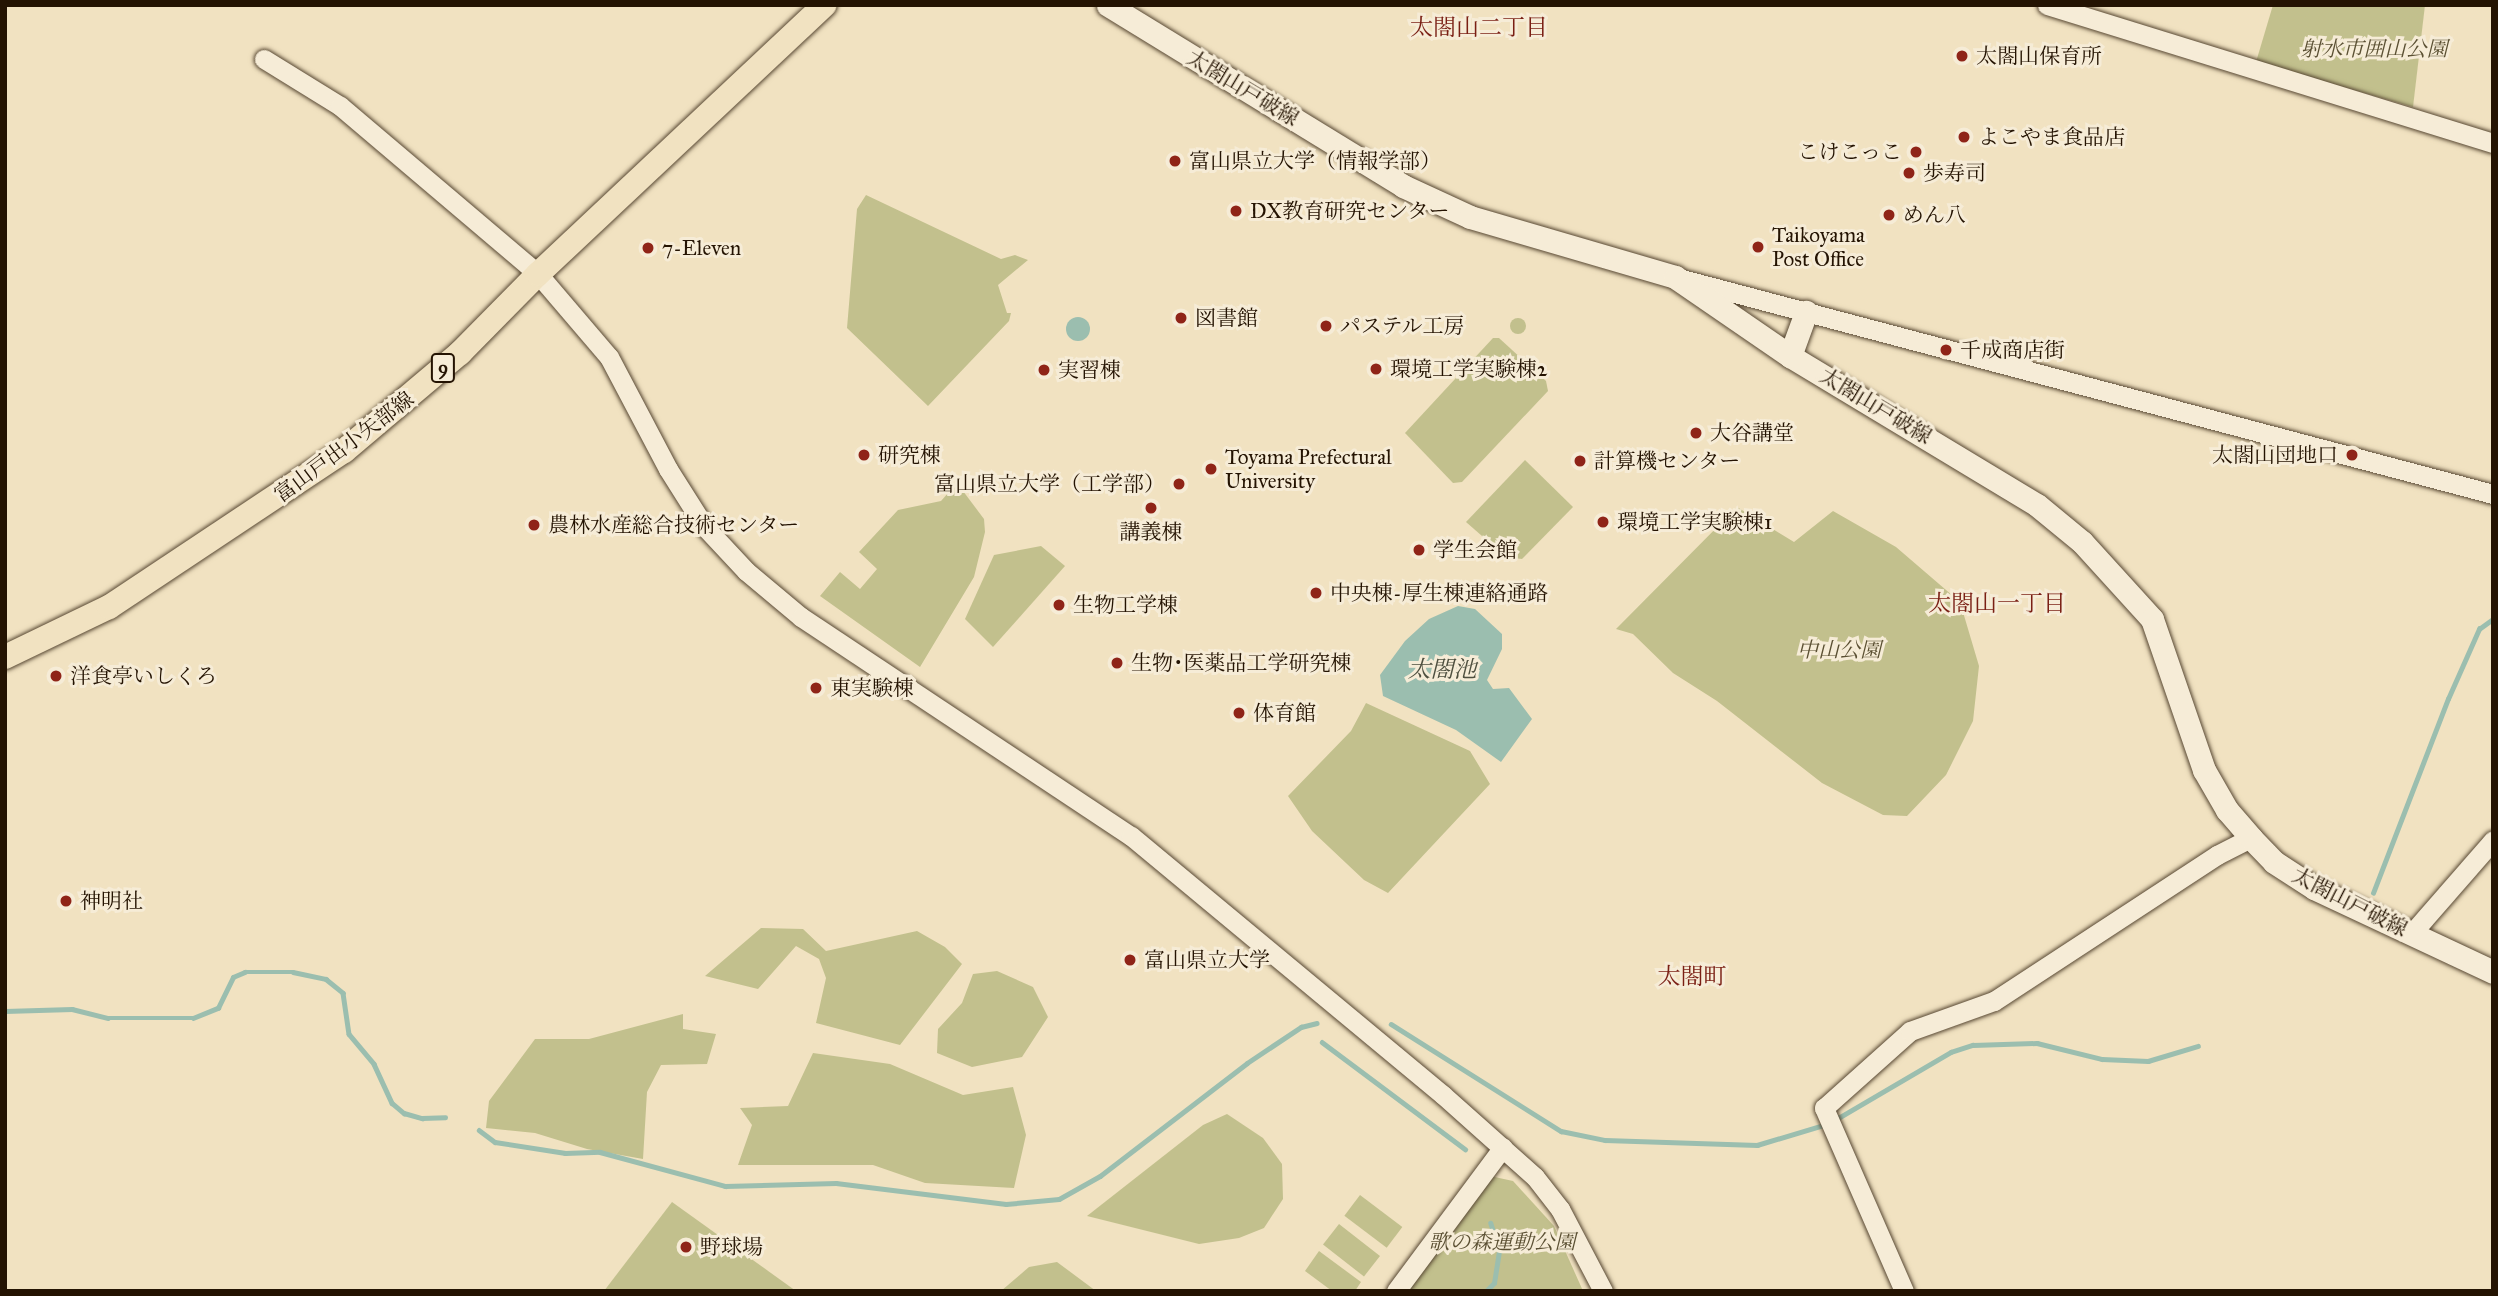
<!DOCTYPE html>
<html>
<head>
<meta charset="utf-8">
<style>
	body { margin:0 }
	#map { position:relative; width:2498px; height:1296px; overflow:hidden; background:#f1e2c1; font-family:"IM FELL Great Primer","Noto Serif JP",serif }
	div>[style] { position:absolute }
	.green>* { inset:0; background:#c2c08d; transform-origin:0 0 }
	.round { border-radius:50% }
	.water>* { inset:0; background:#9bbeaf }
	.stream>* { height:4.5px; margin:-2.25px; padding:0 2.25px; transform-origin:2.25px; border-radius:2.25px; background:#9bbeaf }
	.roads { filter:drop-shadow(0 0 2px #574732) drop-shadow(0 0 2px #574732) }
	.tertiary>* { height:19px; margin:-9.5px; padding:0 9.5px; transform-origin:9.5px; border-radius:9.5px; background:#f6ecd7 }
	.secondary>* { height:23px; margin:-11.5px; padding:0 11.5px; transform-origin:11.5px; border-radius:11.5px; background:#f6ecd7 }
	.primary>* { height:24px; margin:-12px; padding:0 12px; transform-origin:12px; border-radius:12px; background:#f1e2c1 }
	.dots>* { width:19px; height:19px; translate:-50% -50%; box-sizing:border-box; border:4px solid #f6ecd7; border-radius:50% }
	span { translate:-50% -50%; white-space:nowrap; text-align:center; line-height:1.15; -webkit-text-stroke:6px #f6ecd7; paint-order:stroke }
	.shield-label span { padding:2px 5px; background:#f6ecd7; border:2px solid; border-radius:5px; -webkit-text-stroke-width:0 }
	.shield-label { font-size:19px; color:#241302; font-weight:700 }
	.park-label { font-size:21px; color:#5b5033; font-style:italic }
	.poi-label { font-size:21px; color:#241302 }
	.left { translate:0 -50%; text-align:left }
	.right { translate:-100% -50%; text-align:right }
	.street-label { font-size:21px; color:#241302 }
	.neighbourhood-label { font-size:23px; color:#7a1f14 }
	.water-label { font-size:23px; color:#4e4f3f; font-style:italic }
	.frame { position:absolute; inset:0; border:7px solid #241302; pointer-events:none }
</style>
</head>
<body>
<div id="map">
	<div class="green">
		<div style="clip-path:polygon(2273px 5px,2425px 5px,2413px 107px,2256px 62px)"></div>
		<div style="clip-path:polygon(866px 195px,1001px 259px,1015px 255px,1028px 260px,998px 285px,1007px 313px,1011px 313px,1009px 321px,928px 406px,847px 328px,857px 209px)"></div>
		<div class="round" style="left:1510px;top:318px;width:16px;height:16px"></div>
		<div style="clip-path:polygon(1493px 338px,1499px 338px,1546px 381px,1548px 391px,1462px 482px,1453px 483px,1405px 433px)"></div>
		<div style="clip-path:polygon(1525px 460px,1573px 507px,1522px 559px,1506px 557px,1466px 522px)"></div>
		<div style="clip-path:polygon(957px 483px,984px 519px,985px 532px,974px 577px,920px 667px,820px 596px,840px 572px,860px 589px,877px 569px,859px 552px,898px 510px,941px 501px)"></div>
		<div style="clip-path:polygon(1737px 507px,1794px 542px,1833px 511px,1896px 547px,1960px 602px,1979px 666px,1973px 721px,1946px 775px,1907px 816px,1883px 815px,1822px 783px,1717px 701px,1673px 673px,1633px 634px,1616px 629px)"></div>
		<div style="clip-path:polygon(1041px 546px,1065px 566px,993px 647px,965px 619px,994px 555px)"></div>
		<div style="clip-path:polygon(1366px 703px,1470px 751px,1490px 784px,1388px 893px,1364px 880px,1312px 831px,1288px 796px,1351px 731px)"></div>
		<div style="clip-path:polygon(761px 928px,803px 929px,826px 951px,917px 931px,945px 947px,962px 964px,900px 1045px,816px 1023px,826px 978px,819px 959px,796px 946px,758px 989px,705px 976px)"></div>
		<div style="clip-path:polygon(997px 971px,1033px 987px,1048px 1017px,1022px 1057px,972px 1067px,937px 1053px,938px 1029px,962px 1003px,973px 974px)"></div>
		<div style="clip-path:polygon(683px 1014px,683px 1029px,716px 1034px,707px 1064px,661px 1065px,647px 1092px,643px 1159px,587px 1149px,535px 1133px,486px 1128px,489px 1101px,535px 1039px,589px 1039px)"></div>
		<div style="clip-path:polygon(813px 1053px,890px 1064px,963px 1095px,1013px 1087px,1026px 1135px,1014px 1188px,925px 1183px,873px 1165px,738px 1165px,752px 1125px,740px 1108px,788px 1106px)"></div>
		<div style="clip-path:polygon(1227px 1114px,1263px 1138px,1282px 1164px,1283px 1199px,1264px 1228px,1239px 1238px,1199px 1244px,1087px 1216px,1203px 1125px)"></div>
		<div style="clip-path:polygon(1490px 1176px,1513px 1181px,1554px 1226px,1583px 1291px,1404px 1291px)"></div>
		<div style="left:1360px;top:1195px;width:53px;height:26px;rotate:37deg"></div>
		<div style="clip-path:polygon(672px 1202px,796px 1291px,604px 1291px)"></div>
		<div style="left:1339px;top:1224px;width:52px;height:26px;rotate:38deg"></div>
		<div style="clip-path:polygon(1319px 1251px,1361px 1282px,1355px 1291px,1332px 1291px,1305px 1271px)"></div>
		<div style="clip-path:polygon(1057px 1262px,1096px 1291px,1001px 1291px,1029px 1267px)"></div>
	</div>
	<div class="water">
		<div class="round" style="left:1066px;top:317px;width:24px;height:24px"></div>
		<div style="clip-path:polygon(1458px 606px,1475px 609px,1502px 634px,1502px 649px,1487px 680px,1493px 689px,1509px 688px,1532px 719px,1501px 762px,1456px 730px,1383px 696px,1380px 675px,1405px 641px,1429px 619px)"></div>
	</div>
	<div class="stream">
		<div style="left:2373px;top:893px;width:208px;rotate:-68.9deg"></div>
		<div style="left:2448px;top:699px;width:77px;rotate:-66.1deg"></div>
		<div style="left:2479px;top:629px;width:17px;rotate:-36deg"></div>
		<div style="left:5px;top:1011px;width:67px;rotate:-1.7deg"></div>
		<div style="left:72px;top:1009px;width:37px;rotate:14deg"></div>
		<div style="left:108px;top:1018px;width:85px"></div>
		<div style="left:193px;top:1018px;width:27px;rotate:-22deg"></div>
		<div style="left:218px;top:1008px;width:34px;rotate:-64deg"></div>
		<div style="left:233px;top:977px;width:13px;rotate:-23deg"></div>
		<div style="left:245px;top:972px;width:48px"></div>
		<div style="left:293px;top:972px;width:34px;rotate:12deg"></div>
		<div style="left:326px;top:979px;width:22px;rotate:39deg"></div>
		<div style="left:343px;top:993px;width:41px;rotate:81.7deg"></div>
		<div style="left:349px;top:1034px;width:39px;rotate:50deg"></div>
		<div style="left:374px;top:1064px;width:43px;rotate:65.2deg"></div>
		<div style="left:392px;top:1103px;width:16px;rotate:40deg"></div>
		<div style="left:404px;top:1113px;width:19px;rotate:16deg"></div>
		<div style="left:422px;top:1118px;width:23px;rotate:-2deg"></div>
		<div style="left:1391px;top:1024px;width:201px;rotate:32.2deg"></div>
		<div style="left:1561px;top:1131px;width:45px;rotate:11.6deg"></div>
		<div style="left:1605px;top:1140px;width:152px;rotate:1.9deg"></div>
		<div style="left:1757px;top:1145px;width:73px;rotate:-16.7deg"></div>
		<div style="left:1322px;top:1042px;width:179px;rotate:36.8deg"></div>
		<div style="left:1835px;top:1120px;width:134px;rotate:-30.4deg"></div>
		<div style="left:1951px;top:1052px;width:23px;rotate:-18deg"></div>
		<div style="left:1973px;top:1045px;width:64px;rotate:-1.8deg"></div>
		<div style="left:2037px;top:1043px;width:67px;rotate:13.8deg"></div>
		<div style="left:2102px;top:1059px;width:46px;rotate:2.5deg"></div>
		<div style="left:2148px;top:1061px;width:52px;rotate:-16.7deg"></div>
		<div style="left:479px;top:1130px;width:20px;rotate:37deg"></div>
		<div style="left:495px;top:1142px;width:71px;rotate:8.9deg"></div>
		<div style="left:565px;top:1153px;width:35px;rotate:-2deg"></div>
		<div style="left:600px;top:1152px;width:130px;rotate:15.2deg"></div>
		<div style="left:725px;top:1186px;width:111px;rotate:-1.5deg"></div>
		<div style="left:836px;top:1183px;width:171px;rotate:7deg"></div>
		<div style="left:1006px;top:1204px;width:53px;rotate:-5.4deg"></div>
		<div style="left:1059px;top:1199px;width:47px;rotate:-29.3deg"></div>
		<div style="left:1100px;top:1176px;width:185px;rotate:-37.5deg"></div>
		<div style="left:1247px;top:1063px;width:65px;rotate:-33.7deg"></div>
		<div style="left:1301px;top:1027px;width:16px;rotate:-14deg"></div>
		<div style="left:1486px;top:1291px;width:11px;rotate:-45deg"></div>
		<div style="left:1494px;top:1283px;width:33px;rotate:-81deg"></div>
		<div style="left:1499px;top:1250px;width:28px;rotate:-108deg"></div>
	</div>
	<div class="roads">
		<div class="tertiary">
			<div style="left:2047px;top:5px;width:467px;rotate:17.2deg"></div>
			<div style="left:264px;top:59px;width:89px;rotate:31.7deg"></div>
			<div style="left:340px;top:106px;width:260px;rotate:40.3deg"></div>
			<div style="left:538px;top:274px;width:109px;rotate:49.5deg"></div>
			<div style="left:609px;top:357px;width:127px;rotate:62.2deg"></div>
			<div style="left:668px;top:469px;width:67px;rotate:57.7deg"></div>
			<div style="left:704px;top:526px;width:62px;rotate:47deg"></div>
			<div style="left:746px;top:571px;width:72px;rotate:39.9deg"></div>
			<div style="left:801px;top:617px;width:396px;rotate:33.6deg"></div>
			<div style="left:1131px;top:836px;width:405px;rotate:39.7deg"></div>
			<div style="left:1443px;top:1095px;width:123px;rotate:41.7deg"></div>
			<div style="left:1535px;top:1177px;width:41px;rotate:52deg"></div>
			<div style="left:1560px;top:1209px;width:93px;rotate:62.3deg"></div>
			<div style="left:1682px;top:279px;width:839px;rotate:14.85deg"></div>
			<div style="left:2412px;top:933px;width:123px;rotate:-48.9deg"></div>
			<div style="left:1396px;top:1291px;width:179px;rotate:-53.4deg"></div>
			<div style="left:1904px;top:1291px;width:200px;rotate:-113.6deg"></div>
			<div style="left:1824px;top:1108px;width:115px;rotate:-41.8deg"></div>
			<div style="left:1910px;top:1031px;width:89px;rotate:-19.7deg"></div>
			<div style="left:1994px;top:1001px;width:267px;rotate:-33.2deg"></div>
			<div style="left:2217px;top:855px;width:38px;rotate:-27deg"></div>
		</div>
		<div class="secondary">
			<div style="left:1108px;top:5px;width:346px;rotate:31.5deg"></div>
			<div style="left:1403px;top:186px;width:74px;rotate:24.8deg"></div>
			<div style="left:1470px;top:217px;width:214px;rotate:16.3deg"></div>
			<div style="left:1675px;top:277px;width:140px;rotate:34.5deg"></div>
			<div style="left:1790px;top:356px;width:288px;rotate:31.1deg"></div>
			<div style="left:2037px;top:505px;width:58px;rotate:39.4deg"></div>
			<div style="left:2082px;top:542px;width:104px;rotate:47.7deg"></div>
			<div style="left:2152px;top:619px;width:160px;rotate:71deg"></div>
			<div style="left:2204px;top:770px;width:46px;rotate:60.1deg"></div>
			<div style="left:2227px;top:810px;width:37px;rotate:49deg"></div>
			<div style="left:2251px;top:838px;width:33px;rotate:46deg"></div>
			<div style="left:2274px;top:862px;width:48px;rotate:33deg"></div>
			<div style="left:2314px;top:888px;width:198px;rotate:25.1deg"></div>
			<div style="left:1790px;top:356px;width:47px;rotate:-70deg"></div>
		</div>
		<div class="primary">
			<div style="left:5px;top:657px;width:115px;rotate:-25.7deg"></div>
			<div style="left:109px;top:607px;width:282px;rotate:-33.6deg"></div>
			<div style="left:344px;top:451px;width:152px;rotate:-40.2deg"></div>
			<div style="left:460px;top:353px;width:111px;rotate:-45.4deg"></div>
			<div style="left:538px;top:274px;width:393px;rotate:-43.2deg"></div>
		</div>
	</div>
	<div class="dots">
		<div style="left:1962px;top:56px;background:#8f2418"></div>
		<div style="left:1964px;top:137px;background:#8f2418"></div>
		<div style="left:1916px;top:152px;background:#8f2418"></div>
		<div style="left:1175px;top:161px;background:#8f2418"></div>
		<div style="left:1909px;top:173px;background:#8f2418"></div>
		<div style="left:1236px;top:211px;background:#8f2418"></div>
		<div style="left:1889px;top:215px;background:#8f2418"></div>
		<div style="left:1758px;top:247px;background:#8f2418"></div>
		<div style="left:648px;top:248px;background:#8f2418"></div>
		<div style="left:1181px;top:318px;background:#8f2418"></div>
		<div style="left:1326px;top:326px;background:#8f2418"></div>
		<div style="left:1946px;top:350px;background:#8f2418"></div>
		<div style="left:1376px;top:369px;background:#8f2418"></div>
		<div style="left:1044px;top:370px;background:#8f2418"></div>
		<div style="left:1696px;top:433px;background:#8f2418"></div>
		<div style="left:864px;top:455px;background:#8f2418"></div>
		<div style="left:2352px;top:455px;background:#8f2418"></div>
		<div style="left:1580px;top:461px;background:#8f2418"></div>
		<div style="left:1211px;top:469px;background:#8f2418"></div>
		<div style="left:1179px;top:484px;background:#8f2418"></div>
		<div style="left:1151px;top:508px;background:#8f2418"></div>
		<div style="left:1603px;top:522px;background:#8f2418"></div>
		<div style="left:534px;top:525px;background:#8f2418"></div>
		<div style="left:1419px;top:550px;background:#8f2418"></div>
		<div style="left:1316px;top:593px;background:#8f2418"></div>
		<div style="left:1059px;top:605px;background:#8f2418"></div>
		<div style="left:1117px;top:663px;background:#8f2418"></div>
		<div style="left:56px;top:676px;background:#8f2418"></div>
		<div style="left:816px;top:688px;background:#8f2418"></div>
		<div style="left:1239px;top:713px;background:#8f2418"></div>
		<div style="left:66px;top:901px;background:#8f2418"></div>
		<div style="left:1130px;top:960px;background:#8f2418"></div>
		<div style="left:686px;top:1247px;background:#8f2418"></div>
	</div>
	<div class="shield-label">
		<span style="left:443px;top:368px">9</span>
	</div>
	<div class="park-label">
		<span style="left:2374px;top:49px">射水市囲山公園</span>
		<span style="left:1839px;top:650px">中山公園</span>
		<span style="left:1502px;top:1242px">歌の森運動公園</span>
	</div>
	<div class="poi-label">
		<span class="left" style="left:1976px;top:56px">太閤山保育所</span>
		<span class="left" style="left:1978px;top:137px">よこやま食品店</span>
		<span class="right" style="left:1902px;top:152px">こけこっこ</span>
		<span class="left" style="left:1189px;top:161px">富山県立大学（情報学部）</span>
		<span class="left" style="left:1923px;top:173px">歩寿司</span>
		<span class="left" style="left:1250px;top:211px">DX教育研究センター</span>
		<span class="left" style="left:1903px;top:215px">めん八</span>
		<span class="left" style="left:1772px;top:247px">Taikoyama<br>Post Office</span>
		<span class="left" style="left:662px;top:248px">7-Eleven</span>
		<span class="left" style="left:1195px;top:318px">図書館</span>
		<span class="left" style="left:1340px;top:326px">パステル工房</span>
		<span class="left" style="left:1960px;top:350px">千成商店街</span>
		<span class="left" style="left:1390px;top:369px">環境工学実験棟2</span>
		<span class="left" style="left:1058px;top:370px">実習棟</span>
		<span class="left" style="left:1710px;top:433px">大谷講堂</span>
		<span class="left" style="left:878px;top:455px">研究棟</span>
		<span class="right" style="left:2338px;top:455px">太閤山団地口</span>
		<span class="left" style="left:1225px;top:469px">Toyama Prefectural<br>University</span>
		<span class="left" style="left:1594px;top:461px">計算機センター</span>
		<span class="right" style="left:1165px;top:484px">富山県立大学（工学部）</span>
		<span class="left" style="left:1617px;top:522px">環境工学実験棟1</span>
		<span class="left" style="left:548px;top:525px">農林水産総合技術センター</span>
		<span style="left:1151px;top:532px">講義棟</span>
		<span class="left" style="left:1433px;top:550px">学生会館</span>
		<span class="left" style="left:1330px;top:593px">中央棟-厚生棟連絡通路</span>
		<span class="left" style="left:1073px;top:605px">生物工学棟</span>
		<span class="left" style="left:1131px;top:663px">生物･医薬品工学研究棟</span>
		<span class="left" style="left:70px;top:676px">洋食亭いしくろ</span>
		<span class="left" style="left:830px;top:688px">東実験棟</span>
		<span class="left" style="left:1253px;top:713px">体育館</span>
		<span class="left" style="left:80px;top:901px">神明社</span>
		<span class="left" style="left:1144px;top:960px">富山県立大学</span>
		<span class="left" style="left:700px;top:1247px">野球場</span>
	</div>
	<div class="street-label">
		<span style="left:1243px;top:88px;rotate:31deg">太閤山戸破線</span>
		<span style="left:1876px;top:406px;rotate:31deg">太閤山戸破線</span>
		<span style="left:344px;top:447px;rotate:-37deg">富山戸出小矢部線</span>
		<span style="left:2350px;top:902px;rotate:27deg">太閤山戸破線</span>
	</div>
	<div class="neighbourhood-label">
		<span style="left:1479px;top:27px">太閤山二丁目</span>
		<span style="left:1997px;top:603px">太閤山一丁目</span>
		<span style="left:1692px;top:976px">太閤町</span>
	</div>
	<div class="water-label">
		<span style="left:1442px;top:669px">太閤池</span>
	</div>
	<div class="frame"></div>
</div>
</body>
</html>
